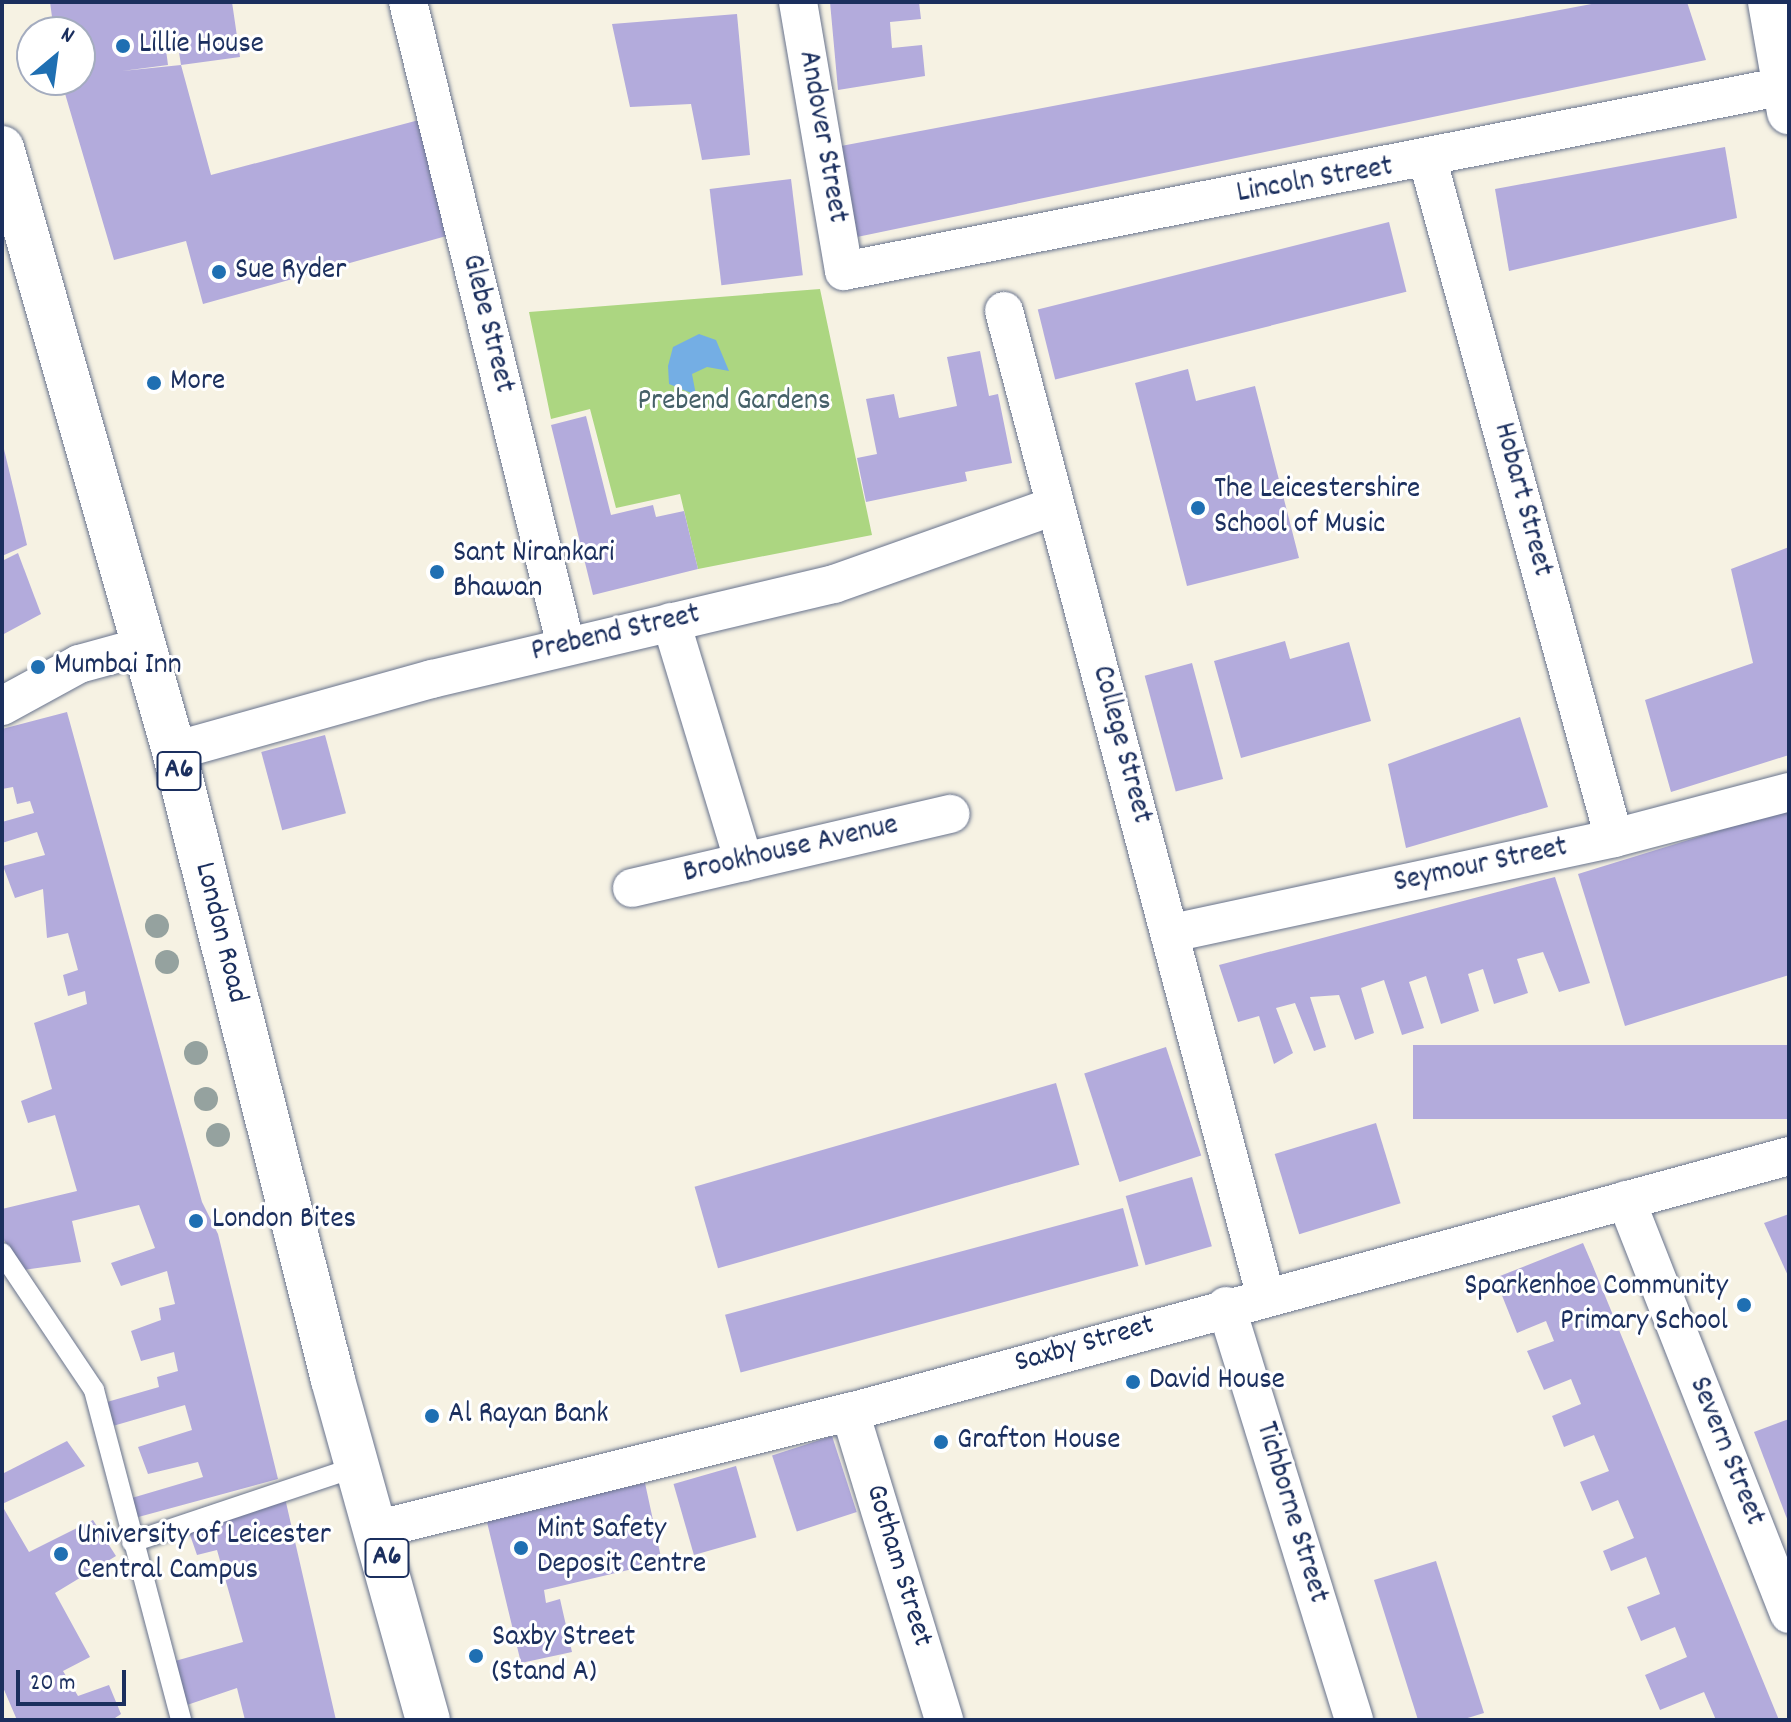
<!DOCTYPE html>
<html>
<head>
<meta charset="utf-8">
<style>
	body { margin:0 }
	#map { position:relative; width:1791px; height:1722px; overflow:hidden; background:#f6f2e3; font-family:Dekko,sans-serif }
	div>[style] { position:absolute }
	.green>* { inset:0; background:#acd681 }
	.water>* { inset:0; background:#74aee4 }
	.building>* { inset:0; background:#b3abdc; transform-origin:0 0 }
	.roads { filter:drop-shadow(0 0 2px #68738d) drop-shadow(0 0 2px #68738d) }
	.lane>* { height:20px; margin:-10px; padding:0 10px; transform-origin:10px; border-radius:10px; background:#fff }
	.street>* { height:38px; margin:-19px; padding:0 19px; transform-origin:19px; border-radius:19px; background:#fff }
	.secondary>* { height:44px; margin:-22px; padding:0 22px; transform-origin:22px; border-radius:22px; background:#fff }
	.primary>* { height:44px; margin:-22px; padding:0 22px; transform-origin:22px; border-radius:22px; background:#fff }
	.trees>* { width:24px; height:24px; margin:-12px; border-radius:50%; background:#95a29f }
	.dots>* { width:22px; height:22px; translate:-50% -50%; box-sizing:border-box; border:4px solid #fff; border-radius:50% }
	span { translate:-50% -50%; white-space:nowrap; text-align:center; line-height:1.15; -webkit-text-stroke:6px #fff; paint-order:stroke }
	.shield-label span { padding:2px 6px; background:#fff; border:2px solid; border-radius:6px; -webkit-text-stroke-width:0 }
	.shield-label { font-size:28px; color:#1b2f5e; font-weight:700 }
	.poi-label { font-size:30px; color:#1b2f5e }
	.left { translate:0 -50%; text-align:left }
	.right { translate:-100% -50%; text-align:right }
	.street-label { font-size:30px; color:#1b2f5e }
	.park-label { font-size:30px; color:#466168 }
	.frame { position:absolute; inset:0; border:4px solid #1b2f5e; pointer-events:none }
	.north { position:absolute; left:16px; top:16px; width:80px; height:80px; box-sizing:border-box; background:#fff; border:2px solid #a4acbf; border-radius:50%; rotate:29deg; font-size:22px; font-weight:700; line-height:32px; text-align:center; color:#1b2f5e }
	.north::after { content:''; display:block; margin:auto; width:28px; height:36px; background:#1f6fb2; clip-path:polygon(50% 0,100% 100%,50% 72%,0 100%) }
	.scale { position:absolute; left:16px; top:1670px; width:110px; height:36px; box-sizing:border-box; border:4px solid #1b2f5e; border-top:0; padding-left:10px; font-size:24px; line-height:28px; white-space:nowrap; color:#1b2f5e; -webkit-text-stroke:6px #fff; paint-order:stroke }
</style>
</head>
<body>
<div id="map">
	<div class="green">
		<div style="clip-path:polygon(820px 289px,872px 535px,698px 569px,680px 494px,616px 508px,590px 409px,551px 419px,529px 312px)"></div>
	</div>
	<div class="water">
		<div style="clip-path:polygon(699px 334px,716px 340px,729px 371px,707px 367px,692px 374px,696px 395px,669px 384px,668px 366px,673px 347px)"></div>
	</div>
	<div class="building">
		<div style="clip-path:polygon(50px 2px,232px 2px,240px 57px,181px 65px,176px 33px,164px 35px,168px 65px,122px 71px,181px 65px,211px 175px,419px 120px,450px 235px,203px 304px,186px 241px,114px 260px,61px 80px,80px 80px,80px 32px,54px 32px)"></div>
		<div style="clip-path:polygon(830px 2px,919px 2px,921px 19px,890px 22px,892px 48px,922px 45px,925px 76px,838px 90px)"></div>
		<div style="clip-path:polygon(1602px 2px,1687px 2px,1706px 60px,857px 237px,841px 146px)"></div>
		<div style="clip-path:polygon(737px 14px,750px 155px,702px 160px,691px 104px,630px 107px,612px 24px)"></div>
		<div style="clip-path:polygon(1725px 147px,1737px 218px,1509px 271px,1495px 189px)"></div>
		<div style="left:791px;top:179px;width:97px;height:82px;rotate:83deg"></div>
		<div style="left:1389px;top:222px;width:72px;height:362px;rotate:76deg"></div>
		<div style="clip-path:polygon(980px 351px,989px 396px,998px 394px,1012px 463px,965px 472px,967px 481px,866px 502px,857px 458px,877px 454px,866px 399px,894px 394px,899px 418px,957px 406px,947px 357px)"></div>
		<div style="clip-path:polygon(1188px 369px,1196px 401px,1255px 386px,1299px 558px,1187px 586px,1135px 383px)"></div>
		<div style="clip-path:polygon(586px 416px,611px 515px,653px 505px,656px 517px,684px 511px,698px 569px,593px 595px,551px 425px)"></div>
		<div style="clip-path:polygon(2px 441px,27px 545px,2px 556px)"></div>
		<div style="clip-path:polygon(1789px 547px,1789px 755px,1671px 792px,1645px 700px,1753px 663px,1731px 569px)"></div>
		<div style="clip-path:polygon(18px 553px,41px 614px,2px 635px,2px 561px)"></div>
		<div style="clip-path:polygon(1285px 641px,1290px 659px,1349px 642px,1371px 721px,1241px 758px,1214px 661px)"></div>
		<div style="left:1192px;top:663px;width:120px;height:49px;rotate:75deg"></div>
		<div style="clip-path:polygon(67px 712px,202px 1202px,218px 1234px,278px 1479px,131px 1519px,125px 1500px,203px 1477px,198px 1462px,148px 1474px,138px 1447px,192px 1430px,185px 1405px,106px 1428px,100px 1404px,159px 1387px,157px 1377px,178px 1371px,174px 1352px,141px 1361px,131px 1331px,161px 1320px,159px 1308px,175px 1304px,167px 1271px,121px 1286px,111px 1263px,155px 1248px,139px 1205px,72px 1221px,81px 1262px,23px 1270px,2px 1237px,2px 1209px,77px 1191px,55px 1115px,28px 1123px,21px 1101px,52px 1089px,34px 1023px,87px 1004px,85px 991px,68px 996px,63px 975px,78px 970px,68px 933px,47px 938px,43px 889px,15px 898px,3px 866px,45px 855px,37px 832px,2px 843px,2px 822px,34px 813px,30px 801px,17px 804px,13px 787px,2px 789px,2px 729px)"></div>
		<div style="clip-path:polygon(1520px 717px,1548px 807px,1406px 848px,1388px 764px)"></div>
		<div style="left:325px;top:735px;width:81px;height:66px;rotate:75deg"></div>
		<div style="clip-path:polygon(1789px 809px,1789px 975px,1625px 1026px,1578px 874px)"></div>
		<div style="clip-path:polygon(1555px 877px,1590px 983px,1559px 992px,1543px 952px,1517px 959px,1528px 993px,1494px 1004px,1483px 969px,1468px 974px,1479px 1011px,1441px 1024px,1426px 976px,1409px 982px,1424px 1028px,1402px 1035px,1384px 980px,1361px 988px,1374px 1033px,1355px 1040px,1339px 995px,1310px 997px,1326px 1047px,1314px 1051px,1295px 1003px,1276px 1008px,1293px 1053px,1274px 1064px,1259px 1016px,1238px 1022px,1219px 965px)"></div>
		<div style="left:1789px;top:1045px;width:74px;height:376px;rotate:90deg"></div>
		<div style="left:1166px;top:1047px;width:114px;height:86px;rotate:72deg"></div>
		<div style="left:1056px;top:1083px;width:85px;height:376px;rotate:74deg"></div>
		<div style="left:1376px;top:1123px;width:84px;height:106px;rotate:73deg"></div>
		<div style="left:1192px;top:1177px;width:72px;height:69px;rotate:74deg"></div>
		<div style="left:1123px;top:1208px;width:60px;height:412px;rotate:75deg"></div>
		<div style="clip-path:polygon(1789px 1214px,1789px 1278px,1764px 1223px)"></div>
		<div style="clip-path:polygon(1583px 1243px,1592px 1264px,1779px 1720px,1716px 1720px,1704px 1692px,1660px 1710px,1645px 1675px,1687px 1657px,1675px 1627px,1641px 1641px,1627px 1607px,1660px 1594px,1646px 1557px,1611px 1571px,1603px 1551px,1634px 1538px,1618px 1500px,1592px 1511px,1580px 1482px,1609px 1471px,1594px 1435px,1564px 1447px,1552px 1416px,1581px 1404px,1571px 1379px,1544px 1390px,1527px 1351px,1554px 1341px,1546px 1321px,1517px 1333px,1495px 1278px)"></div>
		<div style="clip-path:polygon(1789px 1419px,1789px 1524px,1754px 1432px)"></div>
		<div style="left:832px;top:1436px;width:80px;height:63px;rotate:72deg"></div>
		<div style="clip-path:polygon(67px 1441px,85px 1466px,2px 1504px,2px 1474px)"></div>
		<div style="left:736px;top:1466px;width:74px;height:65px;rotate:74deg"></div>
		<div style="clip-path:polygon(645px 1483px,662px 1562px,544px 1590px,546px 1603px,560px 1599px,572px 1652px,521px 1663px,486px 1518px)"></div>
		<div style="clip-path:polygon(285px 1498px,336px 1720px,245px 1720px,237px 1688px,187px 1705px,175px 1661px,243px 1642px,217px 1550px,197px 1555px,189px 1532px)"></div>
		<div style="clip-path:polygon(4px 1509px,29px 1552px,93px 1520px,116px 1556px,55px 1593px,90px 1657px,63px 1671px,78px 1696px,109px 1685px,121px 1714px,112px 1720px,17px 1720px,2px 1685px)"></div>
		<div style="clip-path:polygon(1436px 1561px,1484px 1713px,1461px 1720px,1418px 1720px,1374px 1580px)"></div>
	</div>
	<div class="roads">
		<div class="lane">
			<div style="left:2px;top:1253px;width:165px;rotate:56.1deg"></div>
			<div style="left:94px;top:1390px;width:341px;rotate:75.2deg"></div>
			<div style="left:132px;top:1542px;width:239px;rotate:-18.5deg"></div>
		</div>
		<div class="street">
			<div style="left:408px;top:2px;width:663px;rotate:76.22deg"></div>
			<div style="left:798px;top:2px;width:273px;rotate:80.3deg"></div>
			<div style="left:844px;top:271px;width:958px;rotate:-11.13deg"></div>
			<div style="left:1428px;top:161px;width:702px;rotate:74.64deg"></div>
			<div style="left:1004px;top:311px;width:1017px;rotate:75.13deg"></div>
			<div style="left:671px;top:622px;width:251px;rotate:73.1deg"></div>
			<div style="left:2px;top:706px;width:88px;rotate:-28.6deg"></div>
			<div style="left:79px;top:664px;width:64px;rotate:-15.3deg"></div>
			<div style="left:174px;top:751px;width:268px;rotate:-15.6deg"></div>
			<div style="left:432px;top:679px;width:413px;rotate:-13.3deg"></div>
			<div style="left:834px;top:584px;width:233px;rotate:-19.5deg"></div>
			<div style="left:632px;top:888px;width:327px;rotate:-13.1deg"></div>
			<div style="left:1172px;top:933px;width:452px;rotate:-12.1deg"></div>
			<div style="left:1614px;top:838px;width:181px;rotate:-14.7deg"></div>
			<div style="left:1626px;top:1200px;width:445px;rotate:68.5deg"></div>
			<div style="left:1226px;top:1306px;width:433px;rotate:72.8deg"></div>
			<div style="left:850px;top:1412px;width:322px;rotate:73deg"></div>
			<div style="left:379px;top:1529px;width:485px;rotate:-14deg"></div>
			<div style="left:850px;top:1412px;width:973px;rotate:-15.25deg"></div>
		</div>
		<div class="secondary">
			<div style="left:1770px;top:2px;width:112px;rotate:80.2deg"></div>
		</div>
		<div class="primary">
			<div style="left:2px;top:148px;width:627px;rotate:74.08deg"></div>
			<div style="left:174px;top:751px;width:649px;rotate:75.81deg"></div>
			<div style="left:333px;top:1380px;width:353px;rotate:74.4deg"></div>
		</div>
	</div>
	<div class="trees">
		<div style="left:157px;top:926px"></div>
		<div style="left:167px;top:962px"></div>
		<div style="left:196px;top:1053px"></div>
		<div style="left:206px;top:1099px"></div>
		<div style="left:218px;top:1135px"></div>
	</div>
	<div class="dots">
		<div style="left:123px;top:46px;background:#1f6fb2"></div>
		<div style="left:219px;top:272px;background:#1f6fb2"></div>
		<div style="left:154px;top:383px;background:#1f6fb2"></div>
		<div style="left:1198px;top:508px;background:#1f6fb2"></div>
		<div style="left:437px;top:572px;background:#1f6fb2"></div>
		<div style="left:38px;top:667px;background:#1f6fb2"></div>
		<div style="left:196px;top:1221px;background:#1f6fb2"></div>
		<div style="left:1744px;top:1305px;background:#1f6fb2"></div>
		<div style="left:1133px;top:1382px;background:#1f6fb2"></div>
		<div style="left:432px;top:1416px;background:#1f6fb2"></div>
		<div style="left:941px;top:1442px;background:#1f6fb2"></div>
		<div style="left:521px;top:1548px;background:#1f6fb2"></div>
		<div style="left:61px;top:1554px;background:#1f6fb2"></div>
		<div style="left:476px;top:1656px;background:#1f6fb2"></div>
	</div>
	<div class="shield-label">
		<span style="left:179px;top:771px">A6</span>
		<span style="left:387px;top:1558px">A6</span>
	</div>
	<div class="poi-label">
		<span class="left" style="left:139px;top:46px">Lillie House</span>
		<span class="left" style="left:235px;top:272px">Sue Ryder</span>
		<span class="left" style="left:170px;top:383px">More</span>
		<span class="left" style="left:1214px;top:508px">The Leicestershire<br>School of Music</span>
		<span class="left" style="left:453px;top:572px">Sant Nirankari<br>Bhawan</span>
		<span class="left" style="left:54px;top:667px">Mumbai Inn</span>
		<span class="left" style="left:212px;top:1221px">London Bites</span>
		<span class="right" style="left:1728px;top:1305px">Sparkenhoe Community<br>Primary School</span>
		<span class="left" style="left:1149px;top:1382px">David House</span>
		<span class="left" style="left:448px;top:1416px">Al Rayan Bank</span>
		<span class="left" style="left:957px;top:1442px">Grafton House</span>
		<span class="left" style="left:537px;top:1548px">Mint Safety<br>Deposit Centre</span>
		<span class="left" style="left:77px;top:1554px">University of Leicester<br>Central Campus</span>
		<span class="left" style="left:492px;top:1656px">Saxby Street<br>(Stand A)</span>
	</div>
	<div class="street-label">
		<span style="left:821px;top:137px;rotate:80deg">Andover Street</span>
		<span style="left:1315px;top:182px;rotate:-10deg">Lincoln Street</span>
		<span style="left:486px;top:324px;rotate:76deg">Glebe Street</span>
		<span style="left:1521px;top:500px;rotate:75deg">Hobart Street</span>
		<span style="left:616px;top:635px;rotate:-13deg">Prebend Street</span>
		<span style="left:1120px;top:745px;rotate:75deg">College Street</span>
		<span style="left:791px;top:851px;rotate:-13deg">Brookhouse Avenue</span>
		<span style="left:1481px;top:867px;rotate:-12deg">Seymour Street</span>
		<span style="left:219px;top:933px;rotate:76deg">London Road</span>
		<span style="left:1085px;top:1346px;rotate:-16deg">Saxby Street</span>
		<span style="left:1725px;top:1452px;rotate:68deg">Severn Street</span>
		<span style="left:1290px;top:1513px;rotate:73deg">Tichborne Street</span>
		<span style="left:897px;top:1566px;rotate:73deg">Gotham Street</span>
	</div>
	<div class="park-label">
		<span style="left:734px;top:403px">Prebend Gardens</span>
	</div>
	<div class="frame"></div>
	<div class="north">N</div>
	<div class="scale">20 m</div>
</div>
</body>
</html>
